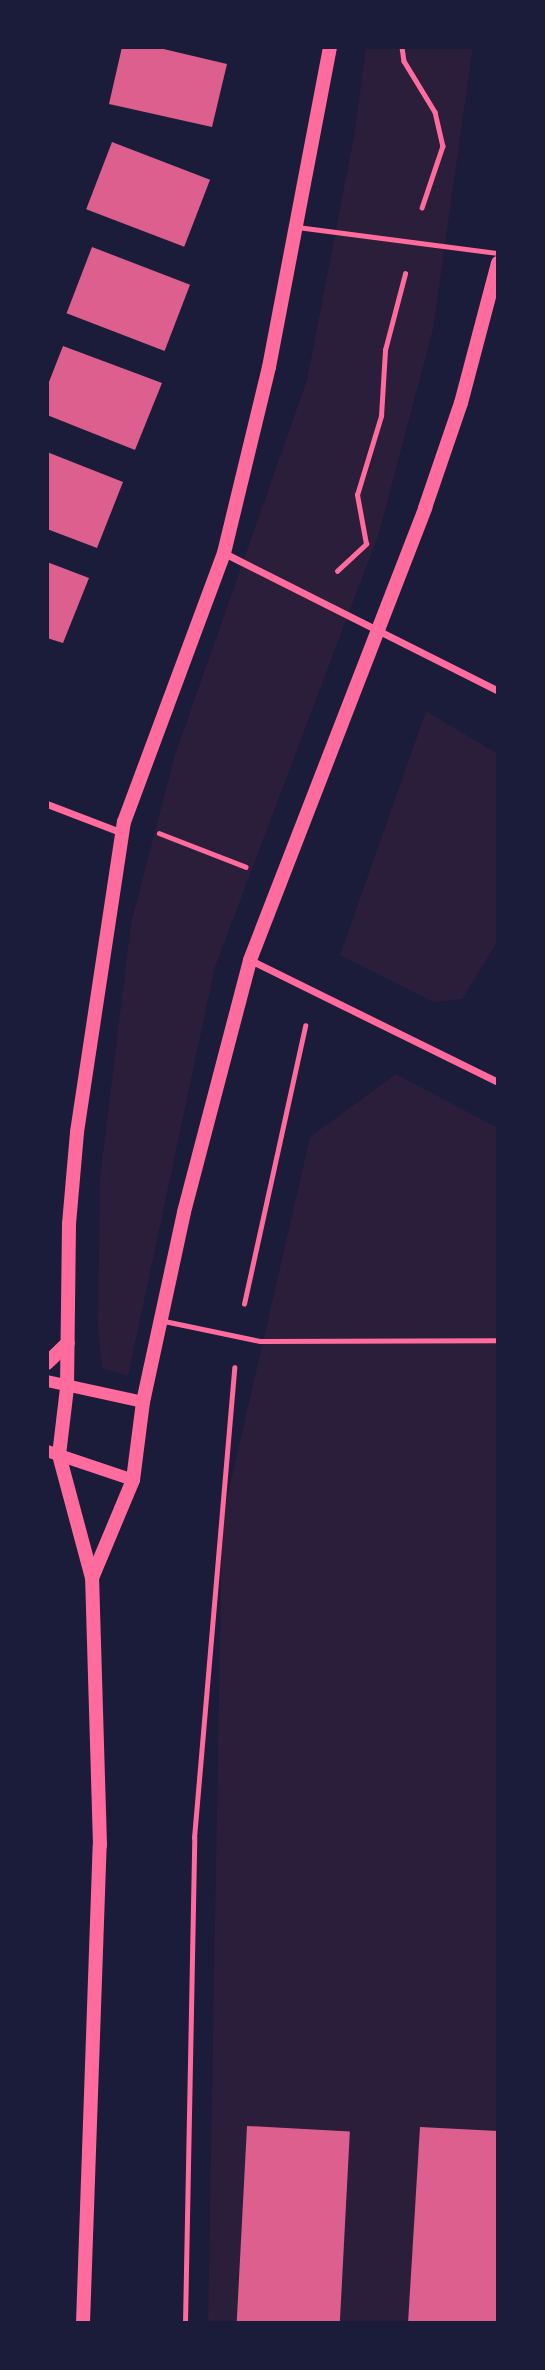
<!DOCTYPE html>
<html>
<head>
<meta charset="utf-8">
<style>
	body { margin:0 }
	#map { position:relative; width:545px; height:2370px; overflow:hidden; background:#1b1b3a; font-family:"Roboto Condensed",sans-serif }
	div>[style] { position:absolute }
	.green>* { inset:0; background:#2a1e3b }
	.building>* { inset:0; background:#dd5f8e; transform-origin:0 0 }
	.path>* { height:4.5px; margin:-2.25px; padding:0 2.25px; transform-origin:2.25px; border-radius:2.25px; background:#ff6b9d }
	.service>* { height:5px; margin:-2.5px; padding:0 2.5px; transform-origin:2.5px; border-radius:2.5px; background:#ff6b9d }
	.minor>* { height:7px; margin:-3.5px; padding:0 3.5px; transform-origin:3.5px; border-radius:3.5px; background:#ff6b9d }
	.tertiary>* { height:12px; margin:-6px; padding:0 6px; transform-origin:6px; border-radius:6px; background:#ff6b9d }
	.secondary>* { height:14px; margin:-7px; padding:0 7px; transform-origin:7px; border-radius:7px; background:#ff6b9d }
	span { translate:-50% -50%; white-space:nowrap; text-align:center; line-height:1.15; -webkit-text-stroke:5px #1b1b3a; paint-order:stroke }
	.frame { position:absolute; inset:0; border:49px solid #1b1b3a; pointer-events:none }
</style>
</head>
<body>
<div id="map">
	<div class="green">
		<div style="clip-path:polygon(366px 47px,473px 47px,433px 329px,379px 533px,215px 967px,128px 1376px,102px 1368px,98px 1327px,100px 1179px,131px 923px,175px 755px,307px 380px,355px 131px)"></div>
		<div style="clip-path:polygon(426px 711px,498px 754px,498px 941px,462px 999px,433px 1002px,340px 955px)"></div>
		<div style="clip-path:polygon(396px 1074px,498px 1128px,498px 2323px,208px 2323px,222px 1520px,310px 1137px)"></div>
	</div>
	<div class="building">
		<div style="clip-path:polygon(122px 47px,155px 47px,227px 64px,212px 127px,109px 104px)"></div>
		<div style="left:112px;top:142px;width:105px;height:72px;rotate:21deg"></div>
		<div style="left:92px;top:247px;width:105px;height:71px;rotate:21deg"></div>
		<div style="clip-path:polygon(63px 346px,162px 383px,135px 450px,47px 415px,47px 387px)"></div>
		<div style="clip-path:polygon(47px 452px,123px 482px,97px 548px,47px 529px)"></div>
		<div style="clip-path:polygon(47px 562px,89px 578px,63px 643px,47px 638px)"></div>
		<div style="left:247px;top:2126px;width:103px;height:197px;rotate:3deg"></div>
		<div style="clip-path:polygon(420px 2127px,498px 2131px,498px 2323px,408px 2323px)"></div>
	</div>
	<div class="path">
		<div style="left:402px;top:47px;width:14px;rotate:82deg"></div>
		<div style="left:404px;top:61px;width:60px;rotate:58.7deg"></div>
		<div style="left:435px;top:112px;width:35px;rotate:77deg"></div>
		<div style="left:443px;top:146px;width:65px;rotate:108.7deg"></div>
		<div style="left:337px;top:571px;width:40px;rotate:-43deg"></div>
		<div style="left:366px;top:544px;width:50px;rotate:-100.4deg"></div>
		<div style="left:357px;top:495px;width:83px;rotate:-73.1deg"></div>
		<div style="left:381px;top:416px;width:66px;rotate:-86.5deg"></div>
		<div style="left:385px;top:350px;width:79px;rotate:-75.3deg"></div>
		<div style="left:159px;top:833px;width:93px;rotate:21.3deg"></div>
		<div style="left:244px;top:1304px;width:285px;rotate:-77.6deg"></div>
		<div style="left:185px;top:2323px;width:485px;rotate:-88.9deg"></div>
		<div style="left:194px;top:1838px;width:472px;rotate:-85.1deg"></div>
	</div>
	<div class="service">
		<div style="left:297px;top:227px;width:203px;rotate:7.4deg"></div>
		<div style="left:164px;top:1321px;width:98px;rotate:11.8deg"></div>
		<div style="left:260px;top:1341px;width:238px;rotate:-0.2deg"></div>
	</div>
	<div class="minor">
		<div style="left:224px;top:553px;width:307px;rotate:26.7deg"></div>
		<div style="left:47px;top:804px;width:81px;rotate:20.9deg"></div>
		<div style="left:250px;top:960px;width:276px;rotate:26.2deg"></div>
	</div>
	<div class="tertiary">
		<div style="left:47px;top:1381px;width:98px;rotate:12.3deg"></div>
		<div style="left:47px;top:1451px;width:91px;rotate:18.6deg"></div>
	</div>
	<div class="secondary">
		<div style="left:47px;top:1363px;width:29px;rotate:-44deg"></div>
		<div style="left:92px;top:1578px;width:106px;rotate:-67.3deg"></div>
		<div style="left:133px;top:1480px;width:79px;rotate:-82.7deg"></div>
		<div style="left:143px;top:1402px;width:194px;rotate:-77.8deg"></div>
		<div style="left:184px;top:1212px;width:260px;rotate:-75.3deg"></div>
		<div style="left:250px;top:960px;width:485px;rotate:-68.8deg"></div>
		<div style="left:425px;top:508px;width:111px;rotate:-71.1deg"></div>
		<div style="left:461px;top:403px;width:145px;rotate:-75.2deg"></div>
		<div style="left:83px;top:2323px;width:478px;rotate:-88deg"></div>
		<div style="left:100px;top:1845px;width:267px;rotate:-91.7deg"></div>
		<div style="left:92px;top:1578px;width:127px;rotate:-105deg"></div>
		<div style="left:59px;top:1455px;width:67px;rotate:-83.2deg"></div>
		<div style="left:67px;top:1388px;width:164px;rotate:-89.3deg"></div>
		<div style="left:69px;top:1224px;width:92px;rotate:-85deg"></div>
		<div style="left:77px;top:1132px;width:314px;rotate:-81.4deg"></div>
		<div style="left:124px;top:822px;width:287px;rotate:-69.6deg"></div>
		<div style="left:224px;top:553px;width:191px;rotate:-76.4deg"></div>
		<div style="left:269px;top:367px;width:326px;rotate:-79.2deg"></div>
	</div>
	<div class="frame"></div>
</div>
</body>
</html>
